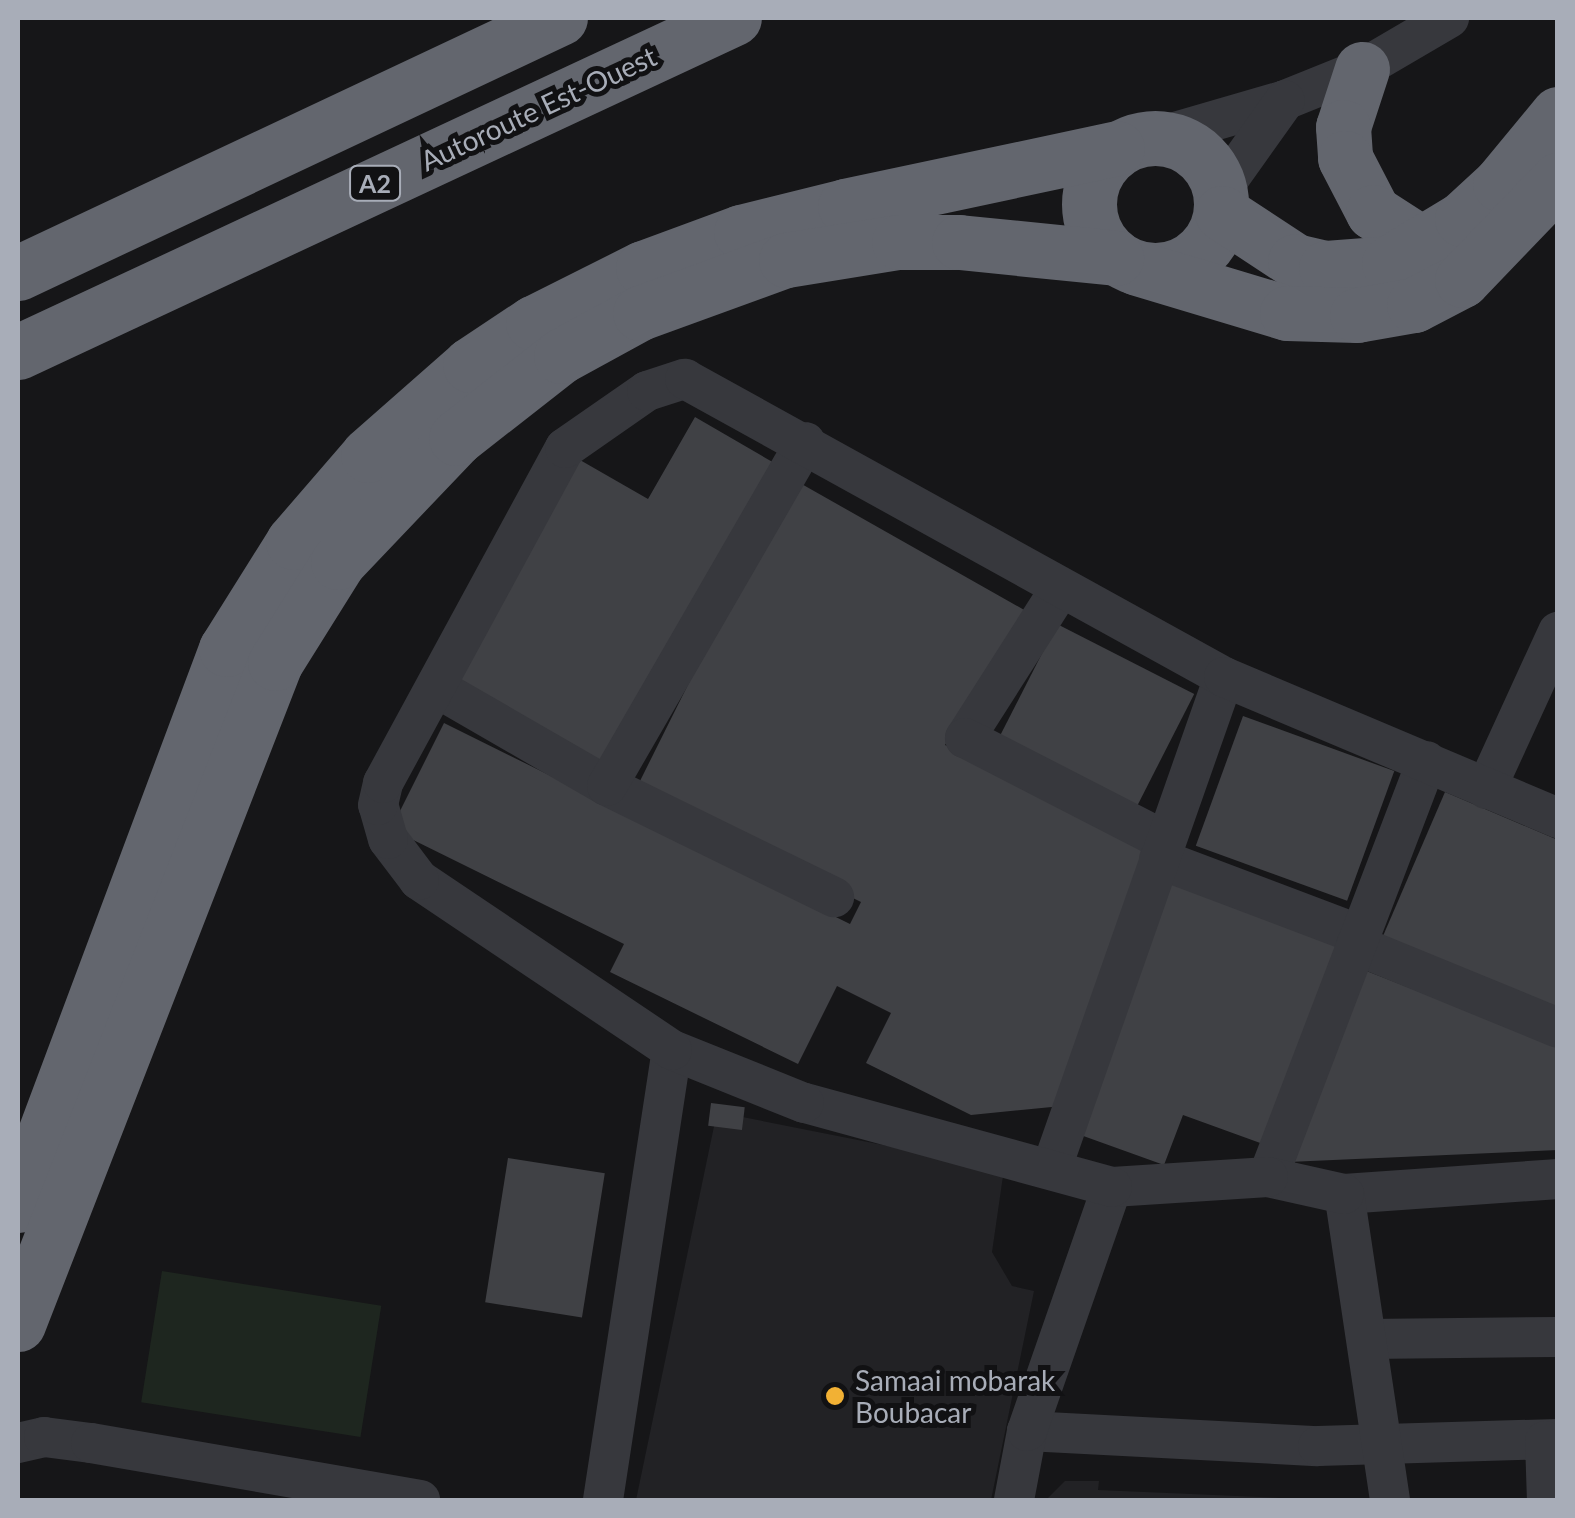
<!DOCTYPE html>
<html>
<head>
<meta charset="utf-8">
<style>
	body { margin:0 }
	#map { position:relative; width:1575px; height:1518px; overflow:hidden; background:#161618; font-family:Lato,sans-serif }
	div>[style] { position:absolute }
	.built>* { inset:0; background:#222225 }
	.green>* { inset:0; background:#1e261f; transform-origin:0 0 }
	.building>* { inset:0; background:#404145; transform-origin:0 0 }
	.minor>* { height:40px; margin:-20px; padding:0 20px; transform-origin:20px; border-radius:20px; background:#37383d }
	.highway>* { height:55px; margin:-27.5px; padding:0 27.5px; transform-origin:27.5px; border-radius:27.5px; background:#63666e }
	.highway>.ring { margin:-27.5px; padding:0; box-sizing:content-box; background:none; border:55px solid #63666e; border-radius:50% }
	.dots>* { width:28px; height:28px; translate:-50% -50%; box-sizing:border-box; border:5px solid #111113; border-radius:50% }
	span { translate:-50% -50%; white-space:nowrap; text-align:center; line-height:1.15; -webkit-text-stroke:10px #111113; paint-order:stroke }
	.shield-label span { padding:2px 8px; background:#111113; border:2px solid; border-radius:8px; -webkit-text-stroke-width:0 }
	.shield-label { font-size:25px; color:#a8adb8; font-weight:700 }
	.street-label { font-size:28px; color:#a8adb8 }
	.poi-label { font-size:28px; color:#a8adb8 }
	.left { translate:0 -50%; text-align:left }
	.frame { position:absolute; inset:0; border:20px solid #a8adb8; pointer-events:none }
</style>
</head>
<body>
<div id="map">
	<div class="built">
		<div style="clip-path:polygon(717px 1112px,1004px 1169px,992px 1252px,1012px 1286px,1034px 1291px,991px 1500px,636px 1500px)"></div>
		<div style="clip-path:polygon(1065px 1481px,1099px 1481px,1098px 1490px,1329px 1500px,1046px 1500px)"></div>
	</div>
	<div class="green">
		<div style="left:162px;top:1271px;width:222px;height:133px;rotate:9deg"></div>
	</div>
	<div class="building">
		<div style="clip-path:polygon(695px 417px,776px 464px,598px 768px,450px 682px,580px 460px,648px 499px)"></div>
		<div style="clip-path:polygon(791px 478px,1026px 611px,945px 745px,1156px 850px,1062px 1106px,971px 1115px,866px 1063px,891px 1013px,837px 986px,798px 1064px,610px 972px,624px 944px,391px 829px,444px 723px,850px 924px,861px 902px,635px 791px)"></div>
		<div style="left:1057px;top:624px;width:154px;height:128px;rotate:27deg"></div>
		<div style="left:1243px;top:716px;width:161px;height:138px;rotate:20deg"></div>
		<div style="clip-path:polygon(1445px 792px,1558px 840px,1558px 1010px,1383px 936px)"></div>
		<div style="clip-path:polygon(1172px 876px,1341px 939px,1263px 1144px,1183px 1115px,1164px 1165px,1075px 1133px)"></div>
		<div style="clip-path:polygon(1364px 970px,1558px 1046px,1558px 1150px,1288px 1162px)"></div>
		<div style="left:711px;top:1103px;width:34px;height:23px;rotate:7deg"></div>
		<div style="left:508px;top:1158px;width:98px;height:146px;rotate:9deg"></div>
	</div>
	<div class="minor">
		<div style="left:1158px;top:137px;width:132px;rotate:-16.2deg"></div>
		<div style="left:1285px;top:100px;width:83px;rotate:-21.9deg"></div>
		<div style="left:1362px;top:69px;width:101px;rotate:-30.4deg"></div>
		<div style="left:1221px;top:190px;width:110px;rotate:-54.6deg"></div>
		<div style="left:1060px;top:589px;width:177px;rotate:122.5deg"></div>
		<div style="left:965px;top:738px;width:225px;rotate:27.2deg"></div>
		<div style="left:437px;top:688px;width:196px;rotate:30deg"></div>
		<div style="left:607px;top:786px;width:253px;rotate:26.1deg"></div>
		<div style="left:607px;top:786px;width:397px;rotate:-60deg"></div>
		<div style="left:1486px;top:789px;width:173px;rotate:-65.4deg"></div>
		<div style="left:1159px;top:859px;width:215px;rotate:20.7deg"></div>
		<div style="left:1356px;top:945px;width:218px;rotate:22.3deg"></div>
		<div style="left:1052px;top:1167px;width:519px;rotate:-70.66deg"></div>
		<div style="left:1268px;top:1177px;width:445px;rotate:-69.1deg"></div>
		<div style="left:1344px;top:1194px;width:215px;rotate:-4deg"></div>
		<div style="left:1367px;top:1339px;width:191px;rotate:-0.6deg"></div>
		<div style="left:1027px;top:1431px;width:291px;rotate:3deg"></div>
		<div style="left:1318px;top:1446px;width:240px;rotate:-1.7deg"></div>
		<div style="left:1545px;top:1441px;width:59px;rotate:88.1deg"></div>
		<div style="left:18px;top:1443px;width:27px;rotate:-13deg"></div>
		<div style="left:44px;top:1437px;width:47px;rotate:7.3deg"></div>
		<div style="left:91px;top:1443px;width:334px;rotate:9.8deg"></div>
		<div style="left:603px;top:1500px;width:455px;rotate:-81.3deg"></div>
		<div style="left:1014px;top:1500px;width:70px;rotate:-79.3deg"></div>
		<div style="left:1027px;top:1431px;width:258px;rotate:-70.8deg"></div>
		<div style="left:1390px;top:1500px;width:309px;rotate:-98.5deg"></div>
		<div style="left:1344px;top:1194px;width:78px;rotate:-167.4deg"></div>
		<div style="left:1268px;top:1177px;width:156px;rotate:176.3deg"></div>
		<div style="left:1112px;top:1187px;width:319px;rotate:-164.7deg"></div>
		<div style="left:804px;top:1103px;width:142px;rotate:-158.1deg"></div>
		<div style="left:672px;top:1050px;width:305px;rotate:-146.1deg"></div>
		<div style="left:419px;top:880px;width:51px;rotate:-127.1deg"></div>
		<div style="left:388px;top:839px;width:35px;rotate:-106deg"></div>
		<div style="left:378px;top:805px;width:23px;rotate:-77deg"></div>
		<div style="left:383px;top:783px;width:381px;rotate:-61.5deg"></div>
		<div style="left:565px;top:448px;width:100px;rotate:-34.8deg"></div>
		<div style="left:647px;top:391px;width:40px;rotate:-18deg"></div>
		<div style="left:685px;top:379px;width:616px;rotate:28.94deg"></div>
		<div style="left:1224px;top:677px;width:363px;rotate:22.9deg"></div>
	</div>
	<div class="highway">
		<div style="left:1362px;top:69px;width:61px;rotate:108.1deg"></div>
		<div style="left:1343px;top:127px;width:31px;rotate:86deg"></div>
		<div style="left:1345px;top:158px;width:61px;rotate:62.6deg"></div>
		<div style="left:1373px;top:212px;width:61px;rotate:32.9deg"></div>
		<div class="ring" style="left:1089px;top:138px;width:77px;height:77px"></div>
		<div style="left:1222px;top:213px;width:87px;rotate:33.3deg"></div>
		<div style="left:1295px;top:261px;width:32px;rotate:13deg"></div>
		<div style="left:1326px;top:268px;width:63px;rotate:-4.5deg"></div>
		<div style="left:1389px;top:263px;width:85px;rotate:-31.1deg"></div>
		<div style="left:1462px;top:219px;width:52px;rotate:-42.6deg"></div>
		<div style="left:1500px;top:184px;width:91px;rotate:-50.4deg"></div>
		<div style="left:1137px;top:268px;width:157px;rotate:16.7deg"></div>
		<div style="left:1287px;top:313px;width:70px;rotate:1.6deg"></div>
		<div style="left:1357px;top:315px;width:58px;rotate:-10deg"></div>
		<div style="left:1414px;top:305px;width:54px;rotate:-27.5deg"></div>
		<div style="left:1462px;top:280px;width:139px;rotate:-46.2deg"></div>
		<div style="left:18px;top:273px;width:599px;rotate:-25.2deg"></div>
		<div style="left:18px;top:352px;width:790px;rotate:-25.01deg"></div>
		<div style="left:18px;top:1205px;width:594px;rotate:-69.49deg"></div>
		<div style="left:226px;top:649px;width:126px;rotate:-57.9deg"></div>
		<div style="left:293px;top:542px;width:115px;rotate:-49.2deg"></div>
		<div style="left:368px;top:455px;width:136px;rotate:-41.4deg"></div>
		<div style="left:470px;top:365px;width:76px;rotate:-33.7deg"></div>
		<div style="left:533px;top:323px;width:123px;rotate:-26.6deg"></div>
		<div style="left:643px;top:268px;width:104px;rotate:-20.2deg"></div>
		<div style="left:741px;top:232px;width:107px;rotate:-14deg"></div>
		<div style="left:845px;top:206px;width:278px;rotate:-12deg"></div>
		<div style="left:18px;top:1324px;width:709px;rotate:-68.75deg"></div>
		<div style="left:275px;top:663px;width:119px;rotate:-58deg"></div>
		<div style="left:338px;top:562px;width:171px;rotate:-46.4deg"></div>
		<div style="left:456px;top:438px;width:133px;rotate:-38deg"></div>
		<div style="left:561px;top:356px;width:90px;rotate:-28.6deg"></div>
		<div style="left:640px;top:313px;width:155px;rotate:-20deg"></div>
		<div style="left:786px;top:260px;width:114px;rotate:-9.1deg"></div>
		<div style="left:899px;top:242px;width:60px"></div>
		<div style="left:959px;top:242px;width:158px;rotate:5.8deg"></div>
	</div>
	<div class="dots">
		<div style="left:835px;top:1396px;background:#f2b134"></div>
	</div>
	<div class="shield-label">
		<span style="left:375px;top:183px">A2</span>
	</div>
	<div class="street-label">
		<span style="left:538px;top:108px;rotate:-25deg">Autoroute Est-Ouest</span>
	</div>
	<div class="poi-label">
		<span class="left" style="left:855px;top:1396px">Samaai mobarak<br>Boubacar</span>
	</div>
	<div class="frame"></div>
</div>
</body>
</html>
